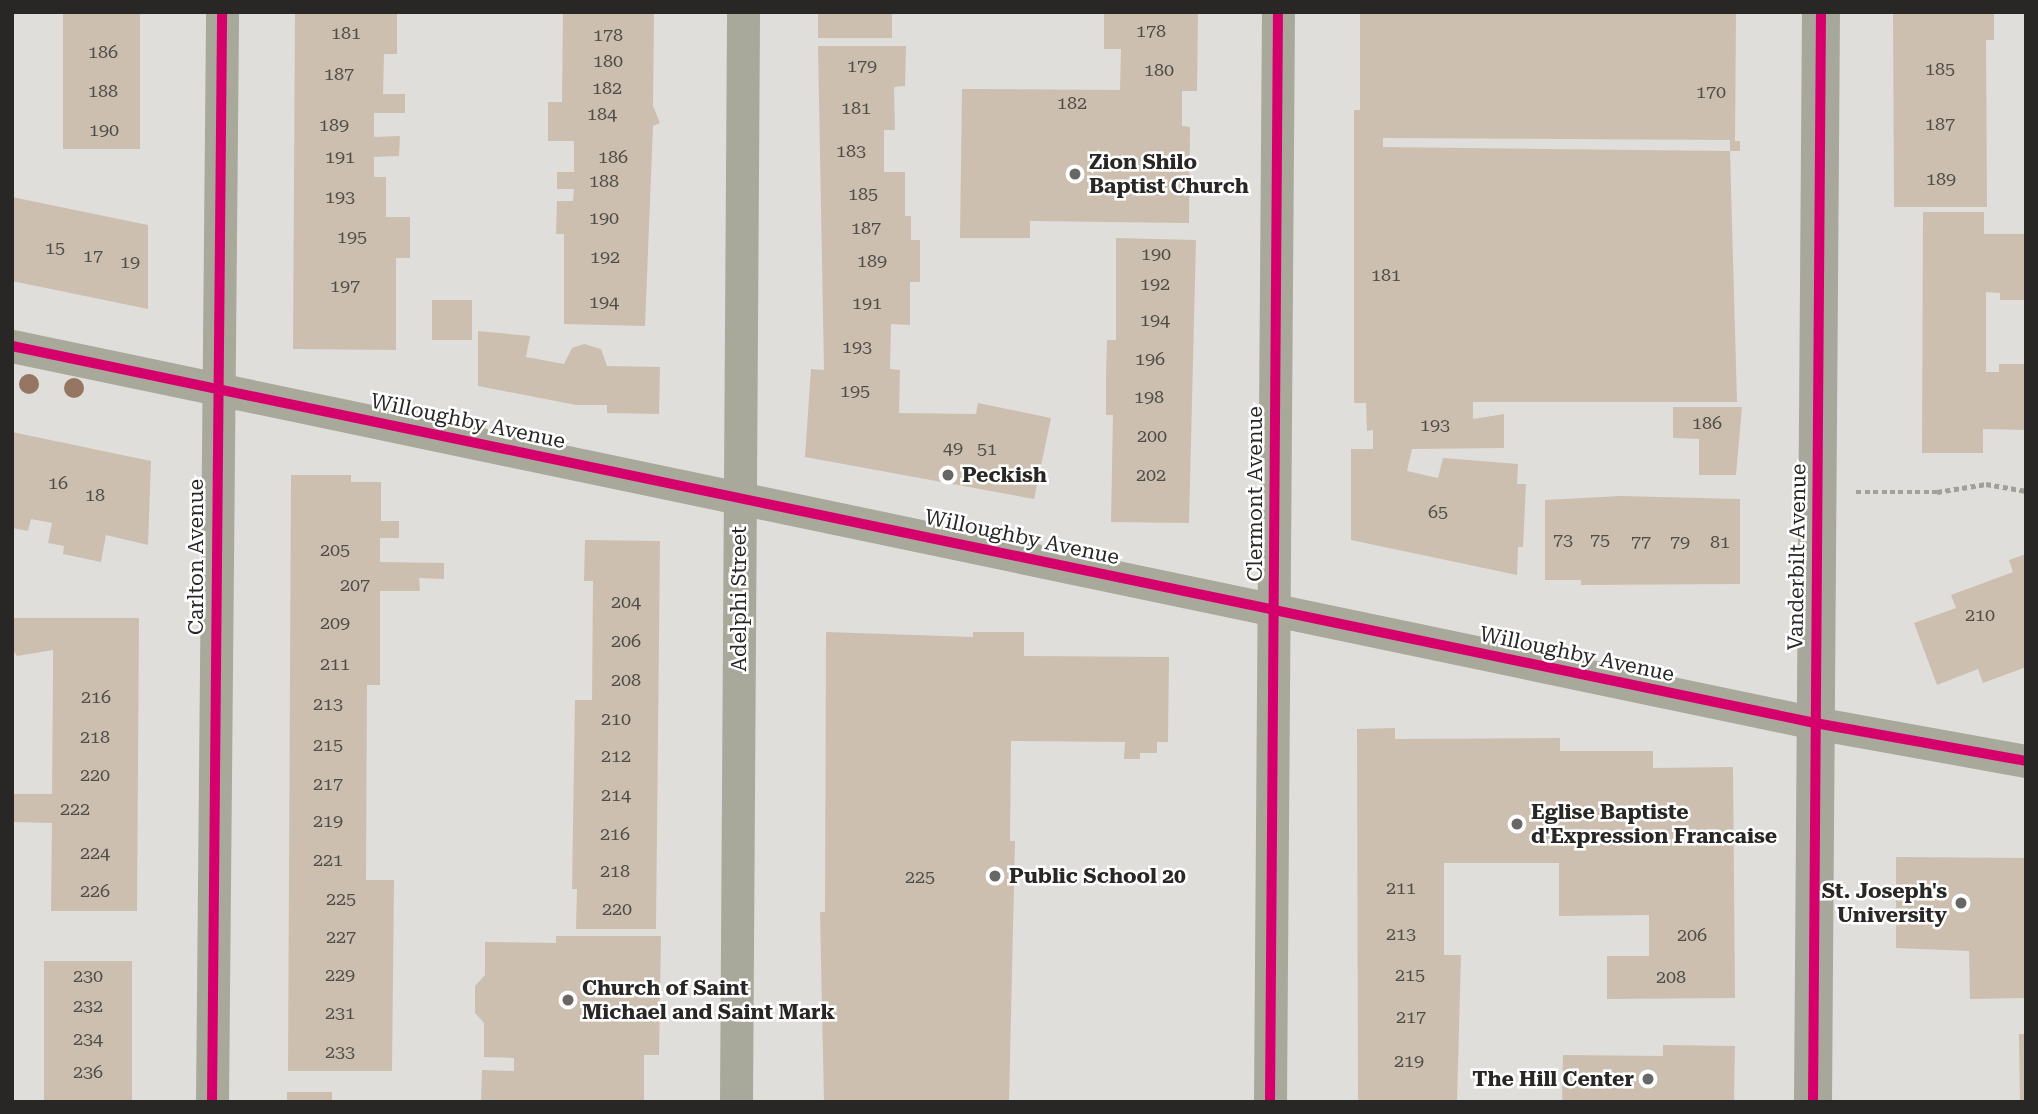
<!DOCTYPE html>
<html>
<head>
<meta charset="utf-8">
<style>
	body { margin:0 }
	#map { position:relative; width:2038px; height:1114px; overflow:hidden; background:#dfdedb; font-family:"Roboto Serif",serif }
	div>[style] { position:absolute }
	.building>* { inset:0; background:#ccbfaf; transform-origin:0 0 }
	.path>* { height:4.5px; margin-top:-2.25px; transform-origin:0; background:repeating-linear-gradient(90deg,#a0a198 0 5px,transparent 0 8.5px) }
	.minor>* { height:33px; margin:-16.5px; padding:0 16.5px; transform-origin:16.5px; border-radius:16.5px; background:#a8a89b }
	.secondary>* { height:38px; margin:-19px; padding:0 19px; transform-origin:19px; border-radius:19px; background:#a8a79b }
	.cycleway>* { height:10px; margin:-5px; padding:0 5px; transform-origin:5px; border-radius:5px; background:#d6006c }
	.trees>* { width:20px; height:20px; margin:-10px; border-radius:50%; background:#947663 }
	.dots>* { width:19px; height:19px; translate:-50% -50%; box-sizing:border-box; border:4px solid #fff; border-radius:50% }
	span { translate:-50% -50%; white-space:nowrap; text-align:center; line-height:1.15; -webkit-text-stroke:5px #fff; paint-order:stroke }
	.number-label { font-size:18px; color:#514d48 }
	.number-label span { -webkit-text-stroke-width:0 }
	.poi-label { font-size:21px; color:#282725; font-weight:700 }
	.left { translate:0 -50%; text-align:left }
	.right { translate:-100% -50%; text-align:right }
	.street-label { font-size:21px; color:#282725 }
	.frame { position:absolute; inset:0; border:14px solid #282725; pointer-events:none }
</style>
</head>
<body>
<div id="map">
	<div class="building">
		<div style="left:63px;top:12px;width:77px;height:137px"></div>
		<div style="clip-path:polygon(295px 12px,397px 12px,397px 54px,384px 54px,383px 94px,405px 94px,405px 113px,374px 113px,374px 137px,400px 136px,399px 156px,374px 157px,374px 177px,386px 177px,386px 217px,410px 217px,410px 258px,396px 258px,396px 350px,293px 349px)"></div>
		<div style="clip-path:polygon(563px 12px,654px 12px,653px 106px,660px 123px,653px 126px,645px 326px,564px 324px,564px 234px,556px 234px,557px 201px,573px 201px,574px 189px,557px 189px,557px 172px,574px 172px,574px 141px,548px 141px,548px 102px,562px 102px)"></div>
		<div style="left:818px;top:12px;width:74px;height:26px"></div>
		<div style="clip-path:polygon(1104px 12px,1198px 12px,1197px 91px,1182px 91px,1182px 126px,1190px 127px,1189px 223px,1030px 221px,1030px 238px,960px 238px,962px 89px,1120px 90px,1121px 49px,1104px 49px)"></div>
		<div style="clip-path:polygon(1360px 12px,1736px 12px,1735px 141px,1740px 141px,1740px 151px,1730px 151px,1730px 140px,1383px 138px,1383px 147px,1730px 151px,1737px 402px,1473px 402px,1473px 419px,1504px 414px,1504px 448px,1412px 449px,1407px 471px,1438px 478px,1443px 458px,1518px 464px,1517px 484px,1526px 484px,1523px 547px,1518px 547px,1517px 575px,1351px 540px,1351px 449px,1373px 449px,1373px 430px,1367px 431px,1366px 403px,1354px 403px,1354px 110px,1360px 110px)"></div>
		<div style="clip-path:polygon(1893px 12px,1994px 12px,1994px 40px,1986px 40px,1987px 207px,1894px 207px)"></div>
		<div style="clip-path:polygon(818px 46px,906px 46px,905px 86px,894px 87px,895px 130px,884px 130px,884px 172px,905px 172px,905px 216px,911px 216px,911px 240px,920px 240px,920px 282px,910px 282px,910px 325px,891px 324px,890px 369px,900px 370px,899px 413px,976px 414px,978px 403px,1051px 418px,1034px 499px,805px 457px,811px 369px,824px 370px)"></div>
		<div style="clip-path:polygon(12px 197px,148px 225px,148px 309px,12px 281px)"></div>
		<div style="clip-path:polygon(1923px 212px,1984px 212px,1984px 234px,2026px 234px,2026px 300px,2000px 300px,2000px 293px,1986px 292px,1986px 372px,1999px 372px,1999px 364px,2026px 364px,2026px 430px,1983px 429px,1983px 453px,1922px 453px)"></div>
		<div style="clip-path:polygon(1116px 238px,1196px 240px,1189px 523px,1111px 522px,1113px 415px,1106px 415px,1106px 377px,1107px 340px,1116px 340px)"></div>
		<div style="left:432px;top:300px;width:40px;height:40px"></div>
		<div style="clip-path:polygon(478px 331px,530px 336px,526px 357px,564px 364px,572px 348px,584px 344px,601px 349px,607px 366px,660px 367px,659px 414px,607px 413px,607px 405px,576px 405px,478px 386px)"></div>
		<div style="clip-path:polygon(1673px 407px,1742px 407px,1736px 475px,1699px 475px,1699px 439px,1673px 438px)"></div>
		<div style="clip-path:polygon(12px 432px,151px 461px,148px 545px,106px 535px,101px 562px,63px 554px,64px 546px,48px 543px,52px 523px,31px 519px,28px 531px,12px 528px)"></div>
		<div style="clip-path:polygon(291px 475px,351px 475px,351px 482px,381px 482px,381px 521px,399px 521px,399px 538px,380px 538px,380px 562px,444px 563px,444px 579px,419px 578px,420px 591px,380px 591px,380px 685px,367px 685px,366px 880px,394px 880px,392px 1071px,288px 1071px)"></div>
		<div style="clip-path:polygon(1620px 496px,1740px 499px,1740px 584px,1581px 585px,1581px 580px,1545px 580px,1545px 500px)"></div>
		<div style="clip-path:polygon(585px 540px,660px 541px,656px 929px,576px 929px,577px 889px,572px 889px,575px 700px,592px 700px,593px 581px,584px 581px)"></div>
		<div style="clip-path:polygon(2026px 554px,2026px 667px,1983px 683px,1978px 669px,1937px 685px,1914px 623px,1956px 608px,1951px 595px,2013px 572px,2009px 560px)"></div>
		<div style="clip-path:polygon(12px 618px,139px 618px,137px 911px,51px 911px,52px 823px,12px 822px,12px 794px,52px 794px,53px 676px,53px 650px,17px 656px,12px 649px)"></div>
		<div style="clip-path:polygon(826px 632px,973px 637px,973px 632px,1024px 632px,1024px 656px,1169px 657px,1168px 742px,1157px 742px,1157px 753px,1140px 753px,1140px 759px,1124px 759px,1125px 742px,1011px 741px,1010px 841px,1015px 841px,1009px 1102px,824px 1102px,820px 912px,825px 912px)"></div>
		<div style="clip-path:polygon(1395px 728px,1395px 739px,1560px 738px,1560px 751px,1653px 751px,1653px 768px,1733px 767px,1735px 998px,1607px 999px,1607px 956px,1649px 956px,1649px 915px,1559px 916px,1559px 863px,1444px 863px,1444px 955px,1461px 955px,1457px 1102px,1358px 1102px,1357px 729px)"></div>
		<div style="clip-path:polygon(1896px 857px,2026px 858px,2026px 998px,1970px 999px,1969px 951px,1896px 948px)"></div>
		<div style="clip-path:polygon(556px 936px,661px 936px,659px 1055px,644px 1055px,644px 1102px,481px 1102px,482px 1070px,514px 1071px,514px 1058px,484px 1057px,484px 1023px,475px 1013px,475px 986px,485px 975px,485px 942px,556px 943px)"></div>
		<div style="left:44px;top:961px;width:88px;height:141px"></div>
		<div style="clip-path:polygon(2019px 1034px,2026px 1034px,2026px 1102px,2020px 1102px)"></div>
		<div style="clip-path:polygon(1663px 1045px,1735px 1046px,1734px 1102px,1562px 1102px,1563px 1055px,1663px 1056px)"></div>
		<div style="left:287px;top:1092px;width:45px;height:10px"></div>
	</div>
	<div class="path">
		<div style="left:1856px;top:492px;width:81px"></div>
		<div style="left:1937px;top:492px;width:50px;rotate:-9.3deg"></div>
		<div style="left:1986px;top:484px;width:41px;rotate:9.9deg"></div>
	</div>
	<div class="minor">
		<div style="left:12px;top:346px;width:1842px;rotate:11.81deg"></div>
		<div style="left:1815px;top:723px;width:214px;rotate:10.2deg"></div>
		<div style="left:212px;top:1102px;width:1090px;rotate:-89.47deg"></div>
		<div style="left:736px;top:1102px;width:1090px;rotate:-89.63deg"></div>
		<div style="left:1270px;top:1102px;width:1090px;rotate:-89.58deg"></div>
	</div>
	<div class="secondary">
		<div style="left:1813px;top:1102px;width:1090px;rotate:-89.58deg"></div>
	</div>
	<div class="cycleway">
		<div style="left:12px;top:346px;width:1842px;rotate:11.81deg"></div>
		<div style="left:1815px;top:723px;width:214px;rotate:10.2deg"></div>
		<div style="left:212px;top:1102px;width:1090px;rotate:-89.47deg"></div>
		<div style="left:1270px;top:1102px;width:1090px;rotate:-89.58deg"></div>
		<div style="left:1813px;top:1102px;width:1090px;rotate:-89.58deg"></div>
	</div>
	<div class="trees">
		<div style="left:29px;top:384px"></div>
		<div style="left:74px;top:388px"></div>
	</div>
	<div class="dots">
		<div style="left:1075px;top:174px;background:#686765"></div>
		<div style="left:948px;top:475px;background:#686765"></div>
		<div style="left:1517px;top:824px;background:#686765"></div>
		<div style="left:995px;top:876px;background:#686765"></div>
		<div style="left:1961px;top:903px;background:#686765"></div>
		<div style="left:568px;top:1000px;background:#686765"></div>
		<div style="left:1648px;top:1079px;background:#686765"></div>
	</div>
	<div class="number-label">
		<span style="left:1151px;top:31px">178</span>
		<span style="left:346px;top:33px">181</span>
		<span style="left:608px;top:35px">178</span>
		<span style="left:103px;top:52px">186</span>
		<span style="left:608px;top:61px">180</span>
		<span style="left:862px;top:66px">179</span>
		<span style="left:1940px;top:69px">185</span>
		<span style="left:1159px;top:70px">180</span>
		<span style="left:339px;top:74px">187</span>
		<span style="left:607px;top:88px">182</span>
		<span style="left:103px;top:91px">188</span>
		<span style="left:1711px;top:92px">170</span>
		<span style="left:1072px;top:103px">182</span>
		<span style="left:856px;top:108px">181</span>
		<span style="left:602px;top:114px">184</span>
		<span style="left:1940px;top:124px">187</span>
		<span style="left:334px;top:125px">189</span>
		<span style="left:104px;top:130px">190</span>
		<span style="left:851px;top:151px">183</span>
		<span style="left:340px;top:157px">191</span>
		<span style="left:613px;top:157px">186</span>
		<span style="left:1941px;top:179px">189</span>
		<span style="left:604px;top:181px">188</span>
		<span style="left:863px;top:194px">185</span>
		<span style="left:340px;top:197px">193</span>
		<span style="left:604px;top:218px">190</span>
		<span style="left:866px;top:228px">187</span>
		<span style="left:352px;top:237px">195</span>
		<span style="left:55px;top:248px">15</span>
		<span style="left:1156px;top:254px">190</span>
		<span style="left:93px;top:256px">17</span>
		<span style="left:605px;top:257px">192</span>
		<span style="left:872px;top:261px">189</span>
		<span style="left:130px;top:262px">19</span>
		<span style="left:1386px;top:275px">181</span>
		<span style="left:1155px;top:284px">192</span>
		<span style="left:345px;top:286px">197</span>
		<span style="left:604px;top:302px">194</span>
		<span style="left:867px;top:303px">191</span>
		<span style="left:1155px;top:320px">194</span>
		<span style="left:857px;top:347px">193</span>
		<span style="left:1150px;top:359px">196</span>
		<span style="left:855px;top:391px">195</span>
		<span style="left:1149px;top:397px">198</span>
		<span style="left:1707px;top:423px">186</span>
		<span style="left:1435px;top:425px">193</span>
		<span style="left:1152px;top:436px">200</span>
		<span style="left:953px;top:448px">49</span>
		<span style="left:987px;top:449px">51</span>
		<span style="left:1151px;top:475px">202</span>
		<span style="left:58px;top:483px">16</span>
		<span style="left:95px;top:495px">18</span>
		<span style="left:1438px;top:512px">65</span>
		<span style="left:1563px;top:540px">73</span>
		<span style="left:1600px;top:540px">75</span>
		<span style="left:1641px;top:542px">77</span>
		<span style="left:1680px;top:542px">79</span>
		<span style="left:1720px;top:542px">81</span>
		<span style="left:335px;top:550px">205</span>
		<span style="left:355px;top:585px">207</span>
		<span style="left:626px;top:602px">204</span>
		<span style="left:1980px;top:615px">210</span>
		<span style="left:335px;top:623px">209</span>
		<span style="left:626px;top:641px">206</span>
		<span style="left:335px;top:664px">211</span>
		<span style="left:626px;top:680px">208</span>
		<span style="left:96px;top:697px">216</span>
		<span style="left:328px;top:704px">213</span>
		<span style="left:616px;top:719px">210</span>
		<span style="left:95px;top:737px">218</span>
		<span style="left:328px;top:745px">215</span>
		<span style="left:616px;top:756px">212</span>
		<span style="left:95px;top:775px">220</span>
		<span style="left:328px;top:784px">217</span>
		<span style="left:616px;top:795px">214</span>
		<span style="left:75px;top:809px">222</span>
		<span style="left:328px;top:821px">219</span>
		<span style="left:615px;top:834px">216</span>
		<span style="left:95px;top:853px">224</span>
		<span style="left:328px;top:860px">221</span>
		<span style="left:615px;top:871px">218</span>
		<span style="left:920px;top:877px">225</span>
		<span style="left:1401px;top:888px">211</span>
		<span style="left:95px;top:891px">226</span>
		<span style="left:341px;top:899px">225</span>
		<span style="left:617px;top:909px">220</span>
		<span style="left:1401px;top:934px">213</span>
		<span style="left:1692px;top:935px">206</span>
		<span style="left:341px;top:937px">227</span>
		<span style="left:340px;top:975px">229</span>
		<span style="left:1410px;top:975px">215</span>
		<span style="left:88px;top:976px">230</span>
		<span style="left:1671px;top:977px">208</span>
		<span style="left:88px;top:1006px">232</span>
		<span style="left:340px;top:1013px">231</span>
		<span style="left:1411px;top:1017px">217</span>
		<span style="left:88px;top:1039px">234</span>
		<span style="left:340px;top:1052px">233</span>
		<span style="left:1409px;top:1061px">219</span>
		<span style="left:88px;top:1072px">236</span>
	</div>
	<div class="poi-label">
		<span class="left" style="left:1089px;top:174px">Zion Shilo<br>Baptist Church</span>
		<span class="left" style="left:962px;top:475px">Peckish</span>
		<span class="left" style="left:1531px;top:824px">Eglise Baptiste<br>d'Expression Francaise</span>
		<span class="left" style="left:1009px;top:876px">Public School 20</span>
		<span class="right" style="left:1947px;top:903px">St. Joseph's<br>University</span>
		<span class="left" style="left:582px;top:1000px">Church of Saint<br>Michael and Saint Mark</span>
		<span class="right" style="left:1634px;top:1079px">The Hill Center</span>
	</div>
	<div class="street-label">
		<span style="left:468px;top:421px;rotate:12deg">Willoughby Avenue</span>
		<span style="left:1255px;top:494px;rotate:-90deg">Clermont Avenue</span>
		<span style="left:1022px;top:537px;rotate:12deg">Willoughby Avenue</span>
		<span style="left:196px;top:557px;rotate:-90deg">Carlton Avenue</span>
		<span style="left:1797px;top:557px;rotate:-89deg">Vanderbilt Avenue</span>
		<span style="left:739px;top:599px;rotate:-90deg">Adelphi Street</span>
		<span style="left:1577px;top:654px;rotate:12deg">Willoughby Avenue</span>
	</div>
	<div class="frame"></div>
</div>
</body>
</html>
